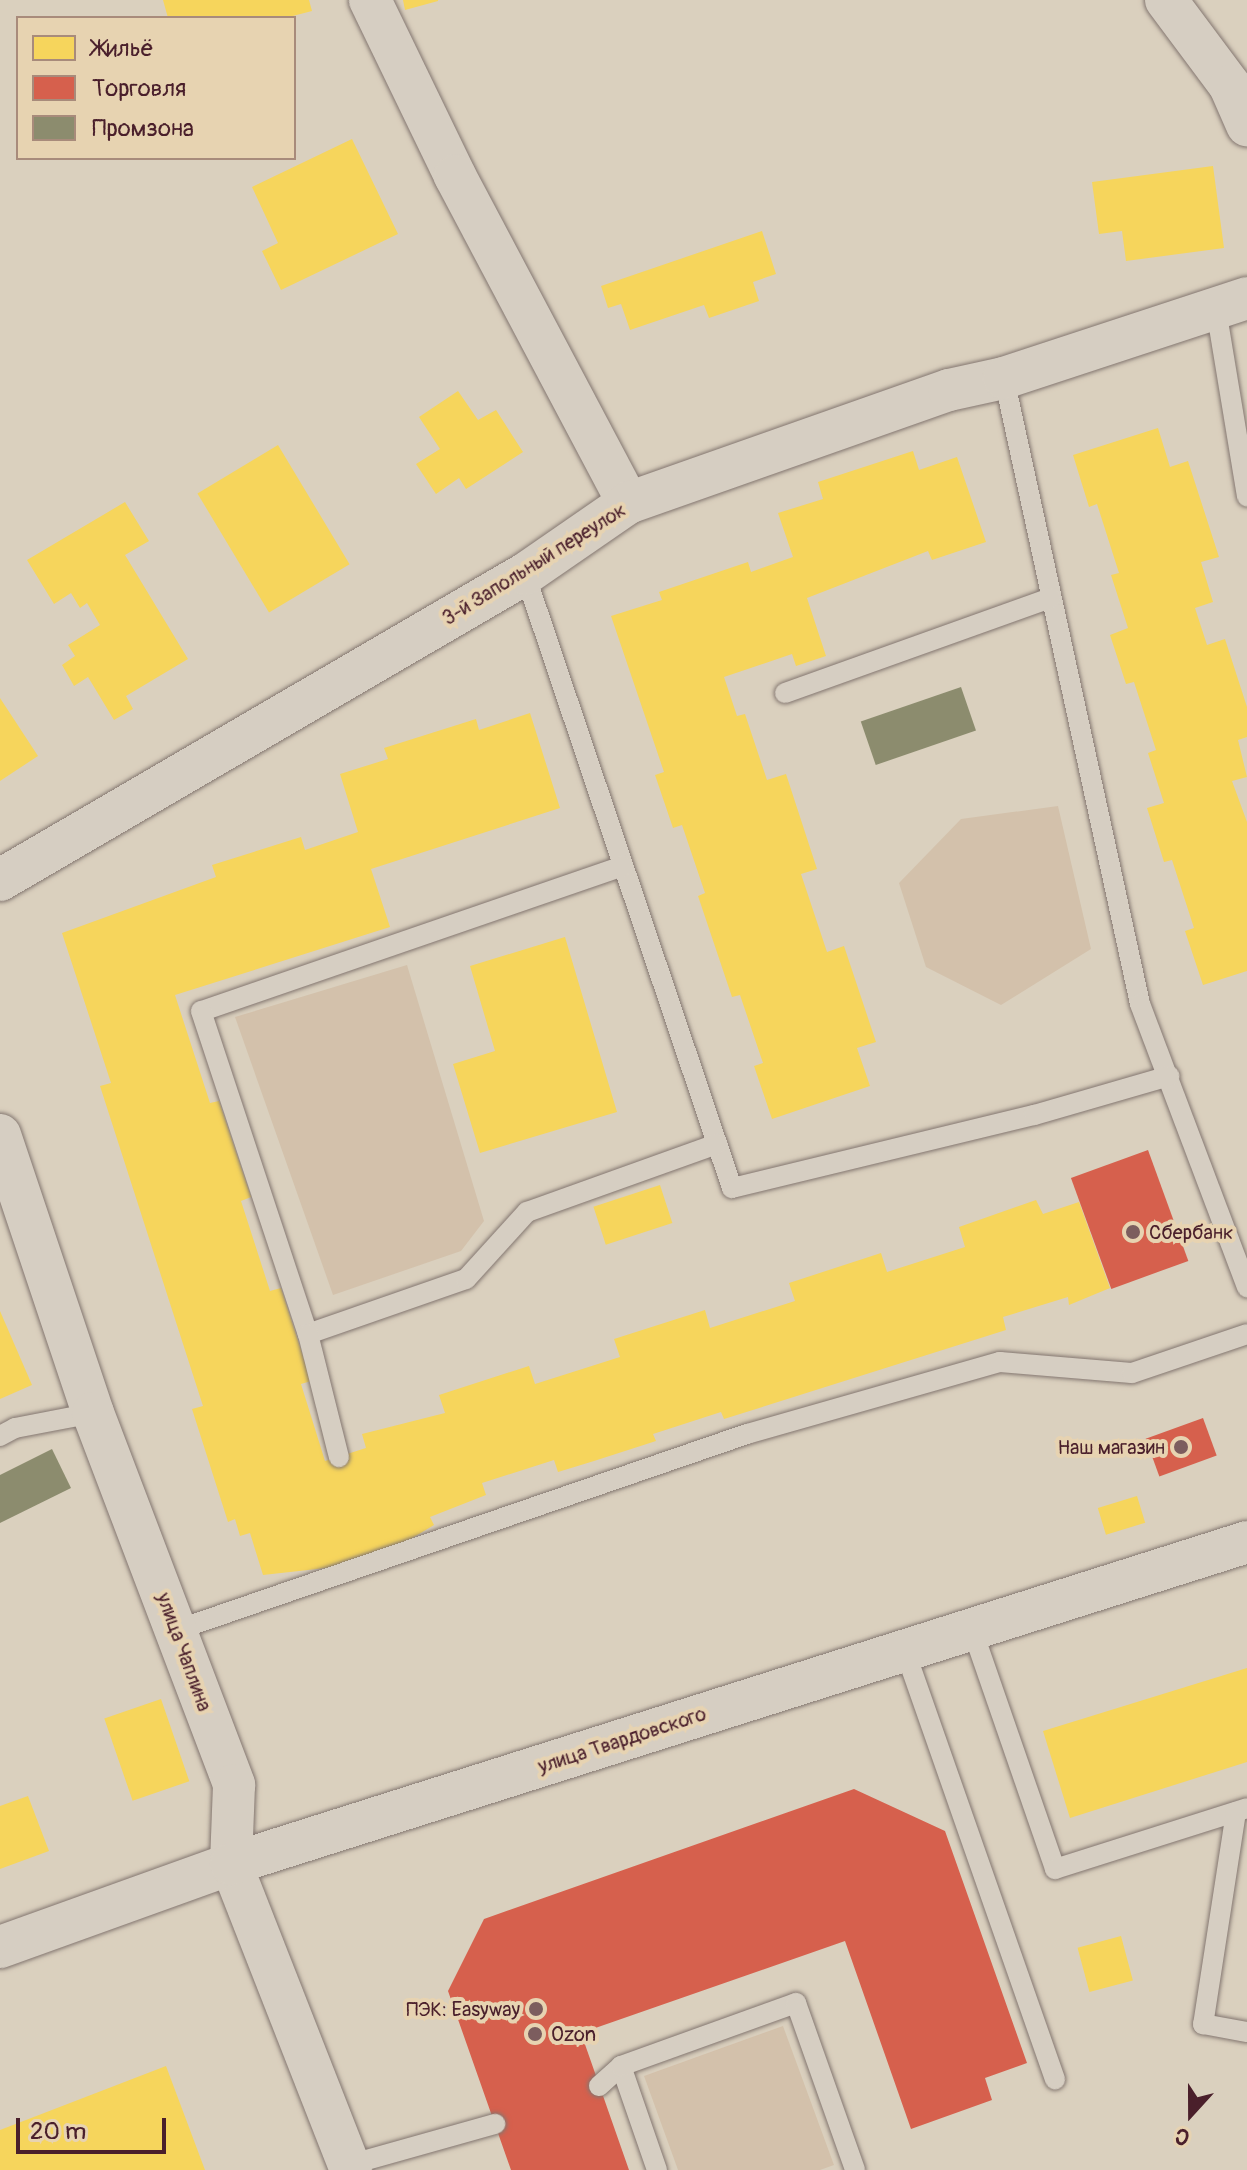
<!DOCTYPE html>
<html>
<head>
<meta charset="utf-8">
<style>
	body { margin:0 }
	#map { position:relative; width:1247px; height:2170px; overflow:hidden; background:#dad0be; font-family:Pangolin,sans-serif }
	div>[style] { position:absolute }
	.green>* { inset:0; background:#d3c1ab }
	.homes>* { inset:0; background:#f6d55c; transform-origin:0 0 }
	.shops>* { inset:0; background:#d6604d; transform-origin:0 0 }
	.industry>* { inset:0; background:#8c8c6e; transform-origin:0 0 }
	.roads { filter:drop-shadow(0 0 2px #837670) drop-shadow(0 0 2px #837670) }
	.service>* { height:20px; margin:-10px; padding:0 10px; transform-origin:10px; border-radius:10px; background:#d6cec2 }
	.minor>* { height:42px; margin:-21px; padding:0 21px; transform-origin:21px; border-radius:21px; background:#d6cec2 }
	.dots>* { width:22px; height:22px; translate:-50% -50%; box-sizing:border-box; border:4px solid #e7d3b1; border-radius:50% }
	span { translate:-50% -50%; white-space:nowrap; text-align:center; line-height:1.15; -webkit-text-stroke:8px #e7d3b1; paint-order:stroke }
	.street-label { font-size:20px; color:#4a1f2b }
	.poi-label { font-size:20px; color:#4a1f2b }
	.left { translate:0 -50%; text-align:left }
	.right { translate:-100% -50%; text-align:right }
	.legend { position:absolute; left:16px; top:16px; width:280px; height:144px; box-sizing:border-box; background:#e7d3b1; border:2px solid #a88b7b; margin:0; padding:10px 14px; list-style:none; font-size:24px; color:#4a1f2b }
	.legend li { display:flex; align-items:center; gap:16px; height:40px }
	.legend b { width:40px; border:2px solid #a88b7b }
	.north { position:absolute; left:1151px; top:2074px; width:80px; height:80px; -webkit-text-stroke:6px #e7d3b1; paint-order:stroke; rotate:201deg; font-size:22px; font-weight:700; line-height:32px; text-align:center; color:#4a1f2b }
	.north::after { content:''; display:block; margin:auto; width:28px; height:36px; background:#4a1f2b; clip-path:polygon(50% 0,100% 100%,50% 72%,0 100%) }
	.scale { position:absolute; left:16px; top:2118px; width:150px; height:36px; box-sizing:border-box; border:4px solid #4a1f2b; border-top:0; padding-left:10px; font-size:24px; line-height:28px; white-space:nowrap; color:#4a1f2b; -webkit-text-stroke:6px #e7d3b1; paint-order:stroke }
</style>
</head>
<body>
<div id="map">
	<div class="green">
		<div style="clip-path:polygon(1058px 806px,1091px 949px,1001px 1005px,926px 967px,899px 883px,961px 819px)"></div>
		<div style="clip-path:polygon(407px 965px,484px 1221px,461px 1251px,333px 1295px,235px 1017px)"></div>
		<div style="clip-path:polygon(783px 2026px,834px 2165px,820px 2170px,678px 2170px,644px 2076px)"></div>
	</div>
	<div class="homes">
		<div style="clip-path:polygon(163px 0,309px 0,312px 11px,285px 18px,168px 18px)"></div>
		<div style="clip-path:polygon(403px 0,438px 0,438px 1px,405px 10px)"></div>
		<div style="clip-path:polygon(352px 139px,398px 234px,281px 290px,262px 251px,278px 243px,252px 187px)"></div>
		<div style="clip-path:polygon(1213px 166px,1224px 248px,1126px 261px,1122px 231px,1099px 234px,1092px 182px)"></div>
		<div style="clip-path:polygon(762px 231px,776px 274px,753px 282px,759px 301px,709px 318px,704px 305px,630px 330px,621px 304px,608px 308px,601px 286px)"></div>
		<div style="clip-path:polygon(458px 391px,478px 420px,496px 410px,523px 452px,466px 489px,459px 478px,436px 494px,416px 464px,440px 449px,419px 417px)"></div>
		<div style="clip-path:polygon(1158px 428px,1170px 467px,1188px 461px,1219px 557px,1201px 562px,1213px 602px,1195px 608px,1207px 645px,1225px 639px,1247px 707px,1247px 737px,1238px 740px,1247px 777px,1232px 781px,1247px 822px,1247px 971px,1203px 985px,1185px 931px,1194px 928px,1172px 860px,1164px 862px,1147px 808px,1164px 803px,1148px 753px,1156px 750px,1134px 682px,1126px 684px,1110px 635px,1128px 628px,1111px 575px,1119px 573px,1097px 504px,1089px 507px,1073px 455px)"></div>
		<div style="left:278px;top:445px;width:139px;height:94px;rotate:59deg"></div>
		<div style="clip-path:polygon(913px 451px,919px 470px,957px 457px,986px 542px,932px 560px,928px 551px,807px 598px,826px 656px,796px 666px,792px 654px,724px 677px,737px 716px,745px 714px,767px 780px,786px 774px,817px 869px,801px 874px,827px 952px,844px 946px,876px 1042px,857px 1048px,870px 1086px,772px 1119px,754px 1066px,763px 1063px,740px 995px,732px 997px,698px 896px,705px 893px,682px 825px,673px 828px,655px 775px,664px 772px,611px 616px,662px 600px,659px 592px,748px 562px,751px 572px,793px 557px,778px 513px,823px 499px,818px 482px)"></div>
		<div style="clip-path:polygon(125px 502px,149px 541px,125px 555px,188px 659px,126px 696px,133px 709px,114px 720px,88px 677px,74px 686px,62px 665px,75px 656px,68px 645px,100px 625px,87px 603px,80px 608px,71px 593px,54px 604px,27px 560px)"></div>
		<div style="clip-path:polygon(0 698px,38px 756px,0 781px)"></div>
		<div style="clip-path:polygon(530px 713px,560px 808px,371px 869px,390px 927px,175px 995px,210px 1103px,219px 1101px,251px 1197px,241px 1201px,270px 1291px,281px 1288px,311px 1381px,301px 1384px,325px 1461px,366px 1448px,362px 1434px,445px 1413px,439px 1395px,529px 1366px,535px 1384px,620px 1357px,614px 1339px,705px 1310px,710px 1328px,795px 1301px,789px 1283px,881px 1253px,887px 1272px,965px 1247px,959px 1227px,1036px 1200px,1043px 1214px,1079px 1202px,1110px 1288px,1069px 1305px,1068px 1297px,1003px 1317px,1006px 1330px,724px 1419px,721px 1412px,653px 1434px,656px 1441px,594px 1461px,558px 1472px,554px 1460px,482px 1483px,486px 1495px,430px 1517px,434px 1525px,371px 1563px,263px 1575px,250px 1533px,240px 1536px,235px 1519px,228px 1522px,192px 1409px,203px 1406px,100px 1086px,111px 1083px,62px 933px,216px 877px,212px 865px,301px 837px,305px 850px,358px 832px,340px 774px,388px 759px,384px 748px,476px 719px,479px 730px)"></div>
		<div style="clip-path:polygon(565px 937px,617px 1112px,480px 1153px,453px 1064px,495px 1051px,470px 966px)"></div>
		<div style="left:660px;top:1185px;width:40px;height:70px;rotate:72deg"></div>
		<div style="clip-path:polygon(0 1311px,32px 1385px,0 1399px)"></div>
		<div style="left:1137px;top:1496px;width:28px;height:41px;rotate:73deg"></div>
		<div style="clip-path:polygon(1247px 1668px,1247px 1762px,1070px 1818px,1043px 1731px)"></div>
		<div style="left:161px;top:1699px;width:87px;height:60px;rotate:71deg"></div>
		<div style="clip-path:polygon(28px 1796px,49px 1851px,0 1869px,0 1806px)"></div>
		<div style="left:1121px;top:1936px;width:46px;height:45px;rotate:75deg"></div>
		<div style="clip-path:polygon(166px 2066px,205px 2170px,0 2170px,0 2130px)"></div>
	</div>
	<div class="shops">
		<div style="left:1148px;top:1150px;width:118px;height:82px;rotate:70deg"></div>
		<div style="left:1203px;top:1418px;width:40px;height:61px;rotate:70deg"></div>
		<div style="clip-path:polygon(854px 1789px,945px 1831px,1027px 2063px,985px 2078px,992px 2100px,911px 2129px,845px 1941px,581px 2033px,629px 2170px,511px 2170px,448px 1991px,484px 1919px)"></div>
	</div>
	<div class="industry">
		<div style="left:961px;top:687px;width:46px;height:106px;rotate:71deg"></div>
		<div style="clip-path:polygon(52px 1449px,71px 1488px,0 1523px,0 1475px)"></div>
	</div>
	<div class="roads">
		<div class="service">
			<div style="left:1216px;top:309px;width:190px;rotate:80.6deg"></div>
			<div style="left:1004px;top:378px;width:641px;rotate:77.74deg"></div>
			<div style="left:1140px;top:1004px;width:303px;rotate:69.3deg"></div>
			<div style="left:525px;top:574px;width:648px;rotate:71.37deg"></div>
			<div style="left:732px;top:1188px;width:311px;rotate:-13.6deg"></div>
			<div style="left:1034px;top:1115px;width:141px;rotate:-16.1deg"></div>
			<div style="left:785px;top:693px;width:282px;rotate:-19.7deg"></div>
			<div style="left:623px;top:866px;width:446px;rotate:161deg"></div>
			<div style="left:201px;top:1011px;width:340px;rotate:71.7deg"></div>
			<div style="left:308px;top:1334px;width:167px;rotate:-19.2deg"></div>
			<div style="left:466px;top:1279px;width:91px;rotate:-47.7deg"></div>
			<div style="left:527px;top:1212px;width:202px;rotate:-19.7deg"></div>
			<div style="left:308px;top:1334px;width:127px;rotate:75.9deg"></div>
			<div style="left:0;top:1436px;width:17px;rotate:-28deg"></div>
			<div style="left:15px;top:1428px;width:79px;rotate:-10.9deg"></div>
			<div style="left:972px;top:1629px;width:254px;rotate:70.9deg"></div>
			<div style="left:1055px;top:1869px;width:201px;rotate:-17.6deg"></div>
			<div style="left:177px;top:1630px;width:603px;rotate:-18.98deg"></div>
			<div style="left:747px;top:1434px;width:263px;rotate:-15.9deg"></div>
			<div style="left:1000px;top:1362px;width:132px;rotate:4.8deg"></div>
			<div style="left:1132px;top:1373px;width:121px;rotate:-18.7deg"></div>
			<div style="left:905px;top:1651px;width:454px;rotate:70.7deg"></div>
			<div style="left:1236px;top:1812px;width:215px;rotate:98.8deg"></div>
			<div style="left:1203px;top:2024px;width:45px;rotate:10.3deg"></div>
			<div style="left:599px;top:2086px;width:30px;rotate:-42deg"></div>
			<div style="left:349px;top:2165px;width:152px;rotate:-15.7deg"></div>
			<div style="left:657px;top:2170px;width:110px;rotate:-109.1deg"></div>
			<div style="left:621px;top:2066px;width:186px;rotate:-19.8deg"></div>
			<div style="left:796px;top:2003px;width:177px;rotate:70.5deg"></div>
		</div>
		<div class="minor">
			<div style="left:370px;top:0;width:195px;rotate:64.2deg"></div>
			<div style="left:455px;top:176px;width:370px;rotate:62.1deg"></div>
			<div style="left:1166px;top:0;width:107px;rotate:53.3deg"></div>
			<div style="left:1230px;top:86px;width:43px;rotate:66.4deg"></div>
			<div style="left:0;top:880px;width:608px;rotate:-30.24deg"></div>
			<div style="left:525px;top:574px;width:125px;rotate:-34.6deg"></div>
			<div style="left:628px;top:503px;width:340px;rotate:-19.4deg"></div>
			<div style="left:949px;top:390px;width:56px;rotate:-12.3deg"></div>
			<div style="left:1004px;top:378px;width:256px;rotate:-18.2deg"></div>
			<div style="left:0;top:1135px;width:293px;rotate:71.5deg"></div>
			<div style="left:93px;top:1413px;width:398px;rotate:69.2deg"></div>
			<div style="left:234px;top:1785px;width:79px;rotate:92.2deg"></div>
			<div style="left:231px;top:1864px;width:329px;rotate:68.6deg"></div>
			<div style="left:0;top:1947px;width:245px;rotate:-19.8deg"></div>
			<div style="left:231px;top:1864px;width:1066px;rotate:-17.58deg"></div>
		</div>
	</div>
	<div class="dots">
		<div style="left:1133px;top:1232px;background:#7c5d5e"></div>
		<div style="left:1181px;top:1447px;background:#7c5d5e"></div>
		<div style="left:536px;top:2009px;background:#7c5d5e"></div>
		<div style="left:535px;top:2034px;background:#7c5d5e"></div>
	</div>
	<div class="street-label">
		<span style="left:534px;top:564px;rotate:-32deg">3-й Запольный переулок</span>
		<span style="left:184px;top:1652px;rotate:70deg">улица Чаплина</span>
		<span style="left:622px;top:1740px;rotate:-18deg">улица Твардовского</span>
	</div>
	<div class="poi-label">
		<span class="left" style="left:1149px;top:1232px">Сбербанк</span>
		<span class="right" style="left:1165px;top:1447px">Наш магазин</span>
		<span class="right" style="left:520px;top:2009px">ПЭК: Easyway</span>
		<span class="left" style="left:551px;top:2034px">Ozon</span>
	</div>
	<ul class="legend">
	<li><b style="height:22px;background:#f6d55c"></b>Жильё</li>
	<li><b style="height:22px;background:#d6604d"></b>Торговля</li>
	<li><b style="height:22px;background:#8c8c6e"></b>Промзона</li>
	</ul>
	<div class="north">С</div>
	<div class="scale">20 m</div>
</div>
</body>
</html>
